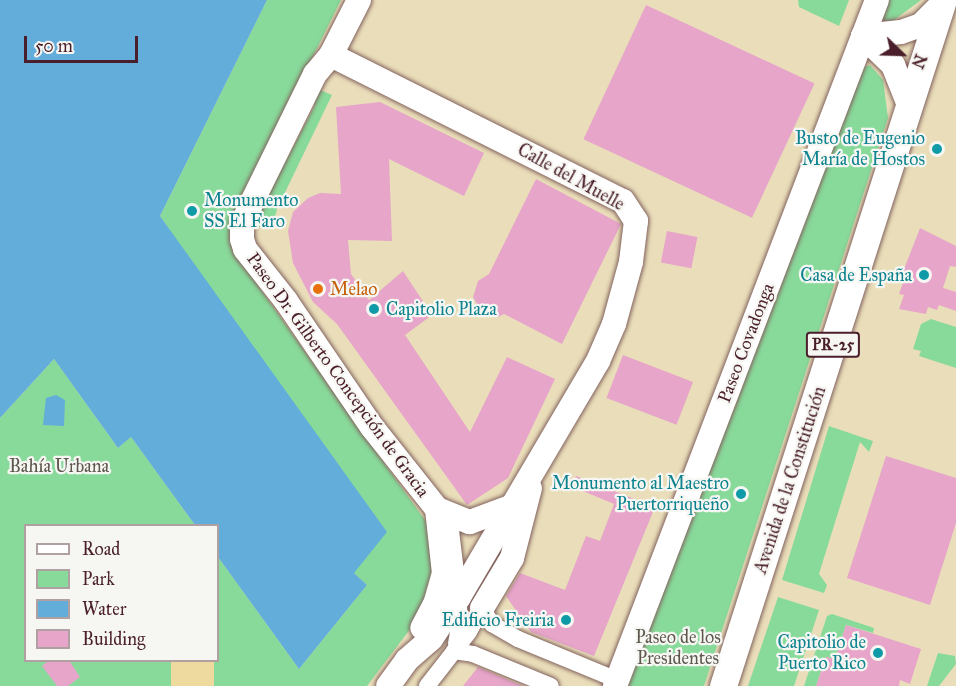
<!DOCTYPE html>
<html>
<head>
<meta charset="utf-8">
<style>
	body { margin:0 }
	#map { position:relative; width:956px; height:686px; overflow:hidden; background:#eadeba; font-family:"IM FELL Great Primer",serif }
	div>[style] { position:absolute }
	.green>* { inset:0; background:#88da9b }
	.sand>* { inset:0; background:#eeda9e; transform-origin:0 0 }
	.water>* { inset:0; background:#62adda }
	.building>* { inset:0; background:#e6a5c9; transform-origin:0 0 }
	.roads { filter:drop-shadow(0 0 2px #82625d) drop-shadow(0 0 2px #82625d) }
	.street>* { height:16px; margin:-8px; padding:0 8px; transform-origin:8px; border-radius:8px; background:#fff }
	.secondary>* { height:24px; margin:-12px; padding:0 12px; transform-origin:12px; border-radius:12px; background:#fff }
	.primary>* { height:27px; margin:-13.5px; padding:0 13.5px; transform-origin:13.5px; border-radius:13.5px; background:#fff }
	.dots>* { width:16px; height:16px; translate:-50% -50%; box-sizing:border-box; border:3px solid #f6f6f2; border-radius:50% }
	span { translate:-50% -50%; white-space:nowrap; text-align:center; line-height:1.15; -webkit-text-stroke:4.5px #f6f6f2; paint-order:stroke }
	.shield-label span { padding:2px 4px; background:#f6f6f2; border:2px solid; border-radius:4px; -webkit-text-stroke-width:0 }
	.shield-label { font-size:16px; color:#4a1f2b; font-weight:700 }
	.culture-label { font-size:18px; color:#0d838f }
	.right { translate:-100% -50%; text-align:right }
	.left { translate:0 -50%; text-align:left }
	.street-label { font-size:18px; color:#4a1f2b }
	.food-label { font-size:18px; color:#c56008 }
	.park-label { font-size:18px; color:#5d574d }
	.legend { position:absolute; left:24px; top:524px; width:195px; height:138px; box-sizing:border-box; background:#f6f6f2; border:2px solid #b1a0a2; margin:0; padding:8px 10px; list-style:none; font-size:18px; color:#4a1f2b }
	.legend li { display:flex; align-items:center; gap:12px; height:30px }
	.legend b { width:30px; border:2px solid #b1a0a2 }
	.north { position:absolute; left:872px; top:24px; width:60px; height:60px; -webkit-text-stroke:4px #f6f6f2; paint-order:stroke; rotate:113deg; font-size:16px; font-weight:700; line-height:24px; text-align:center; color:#4a1f2b }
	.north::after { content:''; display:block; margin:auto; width:21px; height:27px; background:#4a1f2b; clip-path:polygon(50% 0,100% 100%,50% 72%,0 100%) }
	.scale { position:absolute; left:24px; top:36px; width:114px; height:27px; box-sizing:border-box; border:3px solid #4a1f2b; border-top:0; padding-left:8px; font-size:18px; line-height:21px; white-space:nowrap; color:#4a1f2b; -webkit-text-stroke:4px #f6f6f2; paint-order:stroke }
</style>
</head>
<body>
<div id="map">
	<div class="green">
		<div style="clip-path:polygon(267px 0,341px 0,232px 219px,232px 249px,427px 523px,433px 582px,414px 624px,367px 686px,0 686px,0 418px,54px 359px,118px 448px,131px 437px,195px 525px,26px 526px,26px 660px,218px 660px,218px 557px,299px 669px,367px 585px,354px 573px,202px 277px,160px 216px)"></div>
		<div style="clip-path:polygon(798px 0,849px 0,839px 26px,799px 7px)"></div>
		<div style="clip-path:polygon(887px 0,921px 0,890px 23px,881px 19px)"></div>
		<div style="clip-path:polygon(870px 65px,883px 80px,888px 118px,704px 686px,625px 686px,862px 68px)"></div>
		<div style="clip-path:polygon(318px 89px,332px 95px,277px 209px,272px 229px,252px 226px,314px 107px)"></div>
		<div style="clip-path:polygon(931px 319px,956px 327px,956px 368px,919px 356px,921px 351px,913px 349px,921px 324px)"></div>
		<div style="clip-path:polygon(829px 426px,873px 441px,869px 452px,860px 442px,819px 574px,827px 585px,824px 593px,782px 580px)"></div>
		<div style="clip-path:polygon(778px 597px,819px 610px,794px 686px,748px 686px)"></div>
		<div style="clip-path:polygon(832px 614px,874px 628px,873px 633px,846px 625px,835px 659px,826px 657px,816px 686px,804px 686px,827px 616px)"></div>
		<div style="clip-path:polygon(938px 653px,955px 656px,956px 664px,939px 686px,927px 686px)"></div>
	</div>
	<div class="sand">
		<div style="left:171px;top:661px;width:43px;height:25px"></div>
	</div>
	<div class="water">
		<div style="clip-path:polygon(0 0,267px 0,160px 216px,387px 532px,354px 573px,367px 585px,299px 669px,218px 557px,218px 526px,195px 525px,131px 437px,118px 448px,54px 359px,0 418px)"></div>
		<div style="clip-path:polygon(56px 395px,65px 400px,64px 426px,43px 425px,46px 398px)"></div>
	</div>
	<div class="building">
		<div style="left:646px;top:5px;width:186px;height:148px;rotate:25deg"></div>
		<div style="clip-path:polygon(380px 102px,484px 153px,464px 196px,389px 159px,392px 241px,348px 240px,351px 274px,369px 300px,403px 271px,432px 315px,405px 335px,470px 432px,507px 357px,555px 379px,508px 478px,467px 505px,337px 324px,313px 302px,293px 263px,288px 231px,293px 212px,308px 198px,320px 193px,341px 194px,336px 107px)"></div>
		<div style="clip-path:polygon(536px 179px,621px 224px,562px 344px,504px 314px,498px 317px,482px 313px,473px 297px,478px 281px,489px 274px)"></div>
		<div style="clip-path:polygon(920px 228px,956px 246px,956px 267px,950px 266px,943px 288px,956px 292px,956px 311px,939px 305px,937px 310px,928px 307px,926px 314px,899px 309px,904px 295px,899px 294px,903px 283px,899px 282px)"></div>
		<div style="left:667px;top:231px;width:31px;height:32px;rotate:11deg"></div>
		<div style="left:623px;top:355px;width:75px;height:46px;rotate:21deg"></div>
		<div style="clip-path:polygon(886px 456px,956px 478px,956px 523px,930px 605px,847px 578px)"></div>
		<div style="clip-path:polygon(576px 476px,655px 507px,594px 656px,531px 632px,506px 596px,520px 573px,565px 590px,586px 536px,600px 541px,614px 504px,571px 486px)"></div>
		<div style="clip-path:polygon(846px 625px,921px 649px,910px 684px,900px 680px,899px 686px,816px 686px,826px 657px,835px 659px)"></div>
		<div style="clip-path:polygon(49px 660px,69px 660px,80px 677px,68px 686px,57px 686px,42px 666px)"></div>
		<div style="clip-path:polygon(478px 667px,523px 686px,463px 686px)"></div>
	</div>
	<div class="roads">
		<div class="street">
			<div style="left:444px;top:517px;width:16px;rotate:63deg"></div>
			<div style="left:451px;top:531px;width:38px;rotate:83deg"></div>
			<div style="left:456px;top:569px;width:52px;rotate:85.6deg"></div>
			<div style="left:460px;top:621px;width:23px;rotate:100deg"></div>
			<div style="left:454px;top:651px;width:19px;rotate:9deg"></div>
			<div style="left:473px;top:654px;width:84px;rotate:22.3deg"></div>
			<div style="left:427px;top:686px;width:68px;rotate:-52.1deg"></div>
			<div style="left:469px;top:632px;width:27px;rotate:-62deg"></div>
			<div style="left:482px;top:608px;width:19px;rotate:58deg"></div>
			<div style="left:492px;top:624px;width:30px;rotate:30deg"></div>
			<div style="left:518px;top:639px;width:107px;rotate:22.5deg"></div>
		</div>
		<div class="secondary">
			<div style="left:359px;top:0;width:62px;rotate:117deg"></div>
			<div style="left:331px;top:55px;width:25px;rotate:130deg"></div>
			<div style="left:315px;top:74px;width:143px;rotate:116.2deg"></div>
			<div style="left:252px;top:202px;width:24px;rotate:114deg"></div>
			<div style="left:242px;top:224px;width:15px;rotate:90deg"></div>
			<div style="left:242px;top:239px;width:10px;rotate:73deg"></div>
			<div style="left:245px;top:249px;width:66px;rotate:51.7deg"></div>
			<div style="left:286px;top:301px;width:153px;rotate:55.7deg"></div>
			<div style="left:372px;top:427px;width:105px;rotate:51.6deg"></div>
			<div style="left:437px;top:509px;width:64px;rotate:83.8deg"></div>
			<div style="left:444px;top:573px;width:32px;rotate:106deg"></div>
			<div style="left:435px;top:604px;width:27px;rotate:118deg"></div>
			<div style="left:863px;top:36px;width:38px;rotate:-6deg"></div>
			<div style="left:901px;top:32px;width:21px;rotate:-19deg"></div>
			<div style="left:921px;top:25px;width:30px;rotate:-45deg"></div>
			<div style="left:863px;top:36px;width:42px;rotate:44deg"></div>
			<div style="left:893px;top:65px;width:43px;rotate:68.2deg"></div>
			<div style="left:331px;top:55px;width:326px;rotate:26.6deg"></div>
			<div style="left:623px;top:201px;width:24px;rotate:57deg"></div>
			<div style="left:636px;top:221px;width:41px;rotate:97deg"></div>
			<div style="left:631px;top:262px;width:64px;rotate:105.3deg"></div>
			<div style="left:614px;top:324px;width:40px;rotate:113.4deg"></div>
			<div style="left:598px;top:361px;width:274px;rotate:120.5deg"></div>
			<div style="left:459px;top:597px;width:50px;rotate:123.7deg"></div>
			<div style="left:431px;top:639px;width:32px;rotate:139deg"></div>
			<div style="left:407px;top:660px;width:32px;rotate:126deg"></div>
			<div style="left:437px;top:509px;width:35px;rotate:22deg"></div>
			<div style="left:470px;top:522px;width:43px;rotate:-20.6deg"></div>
			<div style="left:482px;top:608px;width:58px;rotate:-59deg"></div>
			<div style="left:512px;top:558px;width:72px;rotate:-75.6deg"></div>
			<div style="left:615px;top:686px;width:734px;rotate:-69.1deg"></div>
		</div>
		<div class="primary">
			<div style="left:723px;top:686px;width:720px;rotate:-72.22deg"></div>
		</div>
	</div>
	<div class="dots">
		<div style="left:937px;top:149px;background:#0f9aa8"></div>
		<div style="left:192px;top:211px;background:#0f9aa8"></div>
		<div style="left:924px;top:275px;background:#0f9aa8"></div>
		<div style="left:318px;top:289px;background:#e8710a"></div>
		<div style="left:374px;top:309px;background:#0f9aa8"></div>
		<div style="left:741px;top:494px;background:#0f9aa8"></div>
		<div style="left:566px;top:620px;background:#0f9aa8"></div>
		<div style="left:878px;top:653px;background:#0f9aa8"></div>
	</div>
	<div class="shield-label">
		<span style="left:833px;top:345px">PR-25</span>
	</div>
	<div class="culture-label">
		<span class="right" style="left:925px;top:149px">Busto de Eugenio<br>María de Hostos</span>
		<span class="left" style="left:204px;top:211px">Monumento<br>SS El Faro</span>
		<span class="right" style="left:912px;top:275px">Casa de España</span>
		<span class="left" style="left:386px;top:309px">Capitolio Plaza</span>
		<span class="right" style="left:729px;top:494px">Monumento al Maestro<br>Puertorriqueño</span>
		<span class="right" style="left:554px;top:620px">Edificio Freiria</span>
		<span class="right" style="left:866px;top:653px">Capitolio de<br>Puerto Rico</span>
	</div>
	<div class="street-label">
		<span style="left:571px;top:177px;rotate:29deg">Calle del Muelle</span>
		<span style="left:746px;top:343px;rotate:-69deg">Paseo Covadonga</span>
		<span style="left:338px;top:375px;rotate:54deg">Paseo Dr. Gilberto Concepción de Gracia</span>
		<span style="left:790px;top:480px;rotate:-72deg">Avenida de la Constitución</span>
	</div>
	<div class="food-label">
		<span class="left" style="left:330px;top:289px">Melao</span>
	</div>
	<div class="park-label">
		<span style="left:59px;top:466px">Bahía Urbana</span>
		<span style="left:678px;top:648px">Paseo de los<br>Presidentes</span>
	</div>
	<ul class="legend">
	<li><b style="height:8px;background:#fff"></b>Road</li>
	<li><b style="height:16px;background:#88da9b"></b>Park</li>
	<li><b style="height:16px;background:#62adda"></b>Water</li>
	<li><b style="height:16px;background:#e6a5c9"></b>Building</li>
	</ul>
	<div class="north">N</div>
	<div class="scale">50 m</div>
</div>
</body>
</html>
